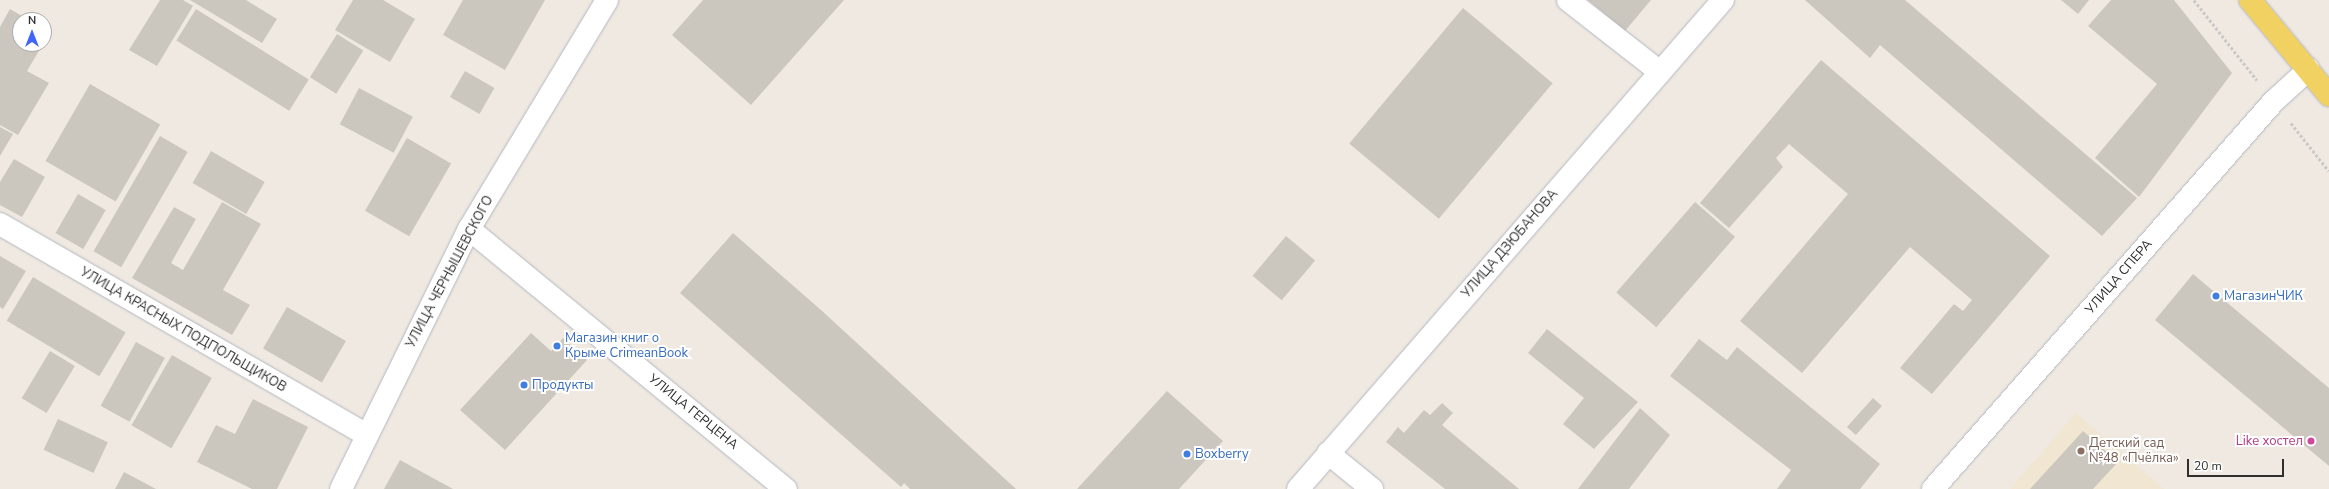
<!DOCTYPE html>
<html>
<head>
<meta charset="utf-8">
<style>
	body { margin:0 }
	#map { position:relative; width:2329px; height:489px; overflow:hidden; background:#efe9e1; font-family:"Nunito Sans",sans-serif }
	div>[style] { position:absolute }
	.education>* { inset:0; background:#f0e6d1 }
	.building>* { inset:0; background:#cbc7bf; transform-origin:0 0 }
	.path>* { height:2.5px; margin-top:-1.25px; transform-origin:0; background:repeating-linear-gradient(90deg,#c9c9c9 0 3px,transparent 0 5px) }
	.roads { filter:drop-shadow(0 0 1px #b4b7c1) drop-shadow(0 0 1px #b4b7c1) }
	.minor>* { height:22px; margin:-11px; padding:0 11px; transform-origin:11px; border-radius:11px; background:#fff }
	.major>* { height:22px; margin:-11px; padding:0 11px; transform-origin:11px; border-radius:11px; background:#f2d163 }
	.dots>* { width:11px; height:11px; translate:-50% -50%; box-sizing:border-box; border:2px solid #fff; border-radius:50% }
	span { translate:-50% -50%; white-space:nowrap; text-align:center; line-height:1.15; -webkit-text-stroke:4px #fff; paint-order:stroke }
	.street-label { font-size:13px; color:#2e2e2e }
	.shop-label { font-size:13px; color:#366cbe }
	.left { translate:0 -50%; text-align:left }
	.hotel-label { font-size:13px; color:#b23c85 }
	.right { translate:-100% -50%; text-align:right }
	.education-label { font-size:13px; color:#785e54 }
	.north { position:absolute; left:12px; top:12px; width:40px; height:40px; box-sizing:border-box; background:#fff; border:1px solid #ababab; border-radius:50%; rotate:0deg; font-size:11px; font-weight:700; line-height:16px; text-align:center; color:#2e2e2e }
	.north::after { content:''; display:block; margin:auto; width:14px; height:18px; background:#4264fb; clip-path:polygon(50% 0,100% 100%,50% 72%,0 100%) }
	.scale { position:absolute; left:2187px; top:459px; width:97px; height:18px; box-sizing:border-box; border:2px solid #2e2e2e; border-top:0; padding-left:5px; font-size:12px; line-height:14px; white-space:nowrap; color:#2e2e2e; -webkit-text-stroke:3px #fff; paint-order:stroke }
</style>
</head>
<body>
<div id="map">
	<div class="education">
		<div style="clip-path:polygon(2076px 413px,2164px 489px,2010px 489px)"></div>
	</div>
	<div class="building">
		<div style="clip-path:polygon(160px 0,183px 0,193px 6px,157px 66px,129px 50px)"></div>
		<div style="clip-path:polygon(190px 0,246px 0,277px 19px,262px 43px)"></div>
		<div style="clip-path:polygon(353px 0,383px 0,415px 19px,390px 62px,335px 30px)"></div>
		<div style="clip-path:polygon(463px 0,545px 0,505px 70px,443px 35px)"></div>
		<div style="clip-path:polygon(703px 0,844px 0,751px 105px,672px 35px)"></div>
		<div style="clip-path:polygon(1588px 0,1651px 0,1625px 31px)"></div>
		<div style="clip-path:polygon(1805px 0,1905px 0,2137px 198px,2102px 236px,1880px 45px,1870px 58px)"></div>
		<div style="clip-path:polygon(2061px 0,2089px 0,2078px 14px)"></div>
		<div style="clip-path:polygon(2111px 0,2174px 0,2232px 73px,2139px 197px,2095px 158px,2157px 84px,2088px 26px)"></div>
		<div style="left:1463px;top:8px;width:117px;height:177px;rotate:40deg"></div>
		<div style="clip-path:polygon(10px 9px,29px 20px,20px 20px,20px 44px,43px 44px,27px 71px,49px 83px,18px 135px,0 125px,0 27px)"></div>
		<div style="left:196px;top:9px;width:133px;height:37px;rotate:32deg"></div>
		<div style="clip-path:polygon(44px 29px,50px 32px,44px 43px)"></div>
		<div style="left:337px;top:34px;width:31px;height:51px;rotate:32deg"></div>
		<div style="clip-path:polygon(1821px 60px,2050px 256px,1932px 394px,1900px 368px,1954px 304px,1963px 311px,1972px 300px,1910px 247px,1802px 373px,1740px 321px,1848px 194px,1789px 144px,1776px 158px,1783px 167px,1729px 228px,1700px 203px)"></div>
		<div style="left:465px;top:71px;width:34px;height:30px;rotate:30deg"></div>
		<div style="left:90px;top:84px;width:81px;height:89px;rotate:30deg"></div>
		<div style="left:359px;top:88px;width:61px;height:41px;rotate:28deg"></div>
		<div style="clip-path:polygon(0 127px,13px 134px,0 156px)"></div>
		<div style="left:160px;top:136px;width:32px;height:133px;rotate:30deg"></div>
		<div style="left:407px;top:138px;width:51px;height:84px;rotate:30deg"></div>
		<div style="left:211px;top:151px;width:62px;height:37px;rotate:30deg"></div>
		<div style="clip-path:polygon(14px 159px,45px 177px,22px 217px,0 205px,0 182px)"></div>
		<div style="left:78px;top:194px;width:32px;height:45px;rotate:30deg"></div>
		<div style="clip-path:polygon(222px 202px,261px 224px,223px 290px,250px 305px,232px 335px,132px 278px,174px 207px,196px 219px,171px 263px,183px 270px)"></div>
		<div style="left:1695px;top:202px;width:53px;height:120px;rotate:41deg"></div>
		<div style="clip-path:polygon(733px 233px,821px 310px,1016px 489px,910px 489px,904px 483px,901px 487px,680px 293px)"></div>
		<div style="left:1286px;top:236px;width:38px;height:52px;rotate:40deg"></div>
		<div style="clip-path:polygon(0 256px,26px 271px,3px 309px,0 307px)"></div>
		<div style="clip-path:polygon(2193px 274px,2329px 388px,2329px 466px,2155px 320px)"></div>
		<div style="left:33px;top:277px;width:108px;height:51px;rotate:31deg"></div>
		<div style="left:287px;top:307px;width:68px;height:48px;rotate:30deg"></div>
		<div style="clip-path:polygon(1547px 329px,1638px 402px,1594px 449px,1563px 424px,1584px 398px,1528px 353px)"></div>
		<div style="clip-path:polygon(531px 333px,551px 351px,563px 338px,587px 360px,505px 450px,460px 410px)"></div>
		<div style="clip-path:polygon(1699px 339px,1727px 360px,1737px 347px,1880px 464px,1860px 489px,1777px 489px,1791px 470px,1670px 376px)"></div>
		<div style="left:136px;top:342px;width:33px;height:73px;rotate:29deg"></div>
		<div style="left:50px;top:351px;width:29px;height:55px;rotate:31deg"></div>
		<div style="left:172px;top:355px;width:46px;height:81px;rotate:30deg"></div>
		<div style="clip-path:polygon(1167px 391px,1223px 441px,1179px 489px,1077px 489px)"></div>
		<div style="left:1873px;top:398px;width:12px;height:39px;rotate:42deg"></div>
		<div style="clip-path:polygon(253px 399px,308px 427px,277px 489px,252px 489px,197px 462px,216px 425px,235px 434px)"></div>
		<div style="clip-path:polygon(1442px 403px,1453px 413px,1442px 425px,1519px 489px,1445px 489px,1386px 442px,1398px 427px,1404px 433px,1424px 410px,1430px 415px)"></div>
		<div style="clip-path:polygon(1640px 408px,1670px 435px,1629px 489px,1578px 489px)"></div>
		<div style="left:58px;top:419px;width:55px;height:34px;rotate:25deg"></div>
		<div style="clip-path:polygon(2083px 431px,2118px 462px,2093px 489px,2030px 489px)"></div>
		<div style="clip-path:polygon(400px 460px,453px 489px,384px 489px)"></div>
		<div style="clip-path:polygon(124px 472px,156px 489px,115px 489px)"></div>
	</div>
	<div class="path">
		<div style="left:2194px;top:0;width:102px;rotate:51.8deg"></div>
		<div style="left:2291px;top:123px;width:61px;rotate:51.6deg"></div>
	</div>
	<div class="roads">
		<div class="minor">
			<div style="left:1568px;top:0;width:117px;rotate:38deg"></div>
			<div style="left:0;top:224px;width:423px;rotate:29.9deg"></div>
			<div style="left:469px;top:229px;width:410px;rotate:39.4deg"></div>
			<div style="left:1328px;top:453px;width:57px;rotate:39.3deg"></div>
			<div style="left:341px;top:489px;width:290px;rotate:-63.8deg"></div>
			<div style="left:469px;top:229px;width:267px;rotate:-58.9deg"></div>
			<div style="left:1298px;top:489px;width:648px;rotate:-49.01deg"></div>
			<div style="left:1933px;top:489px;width:517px;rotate:-48.69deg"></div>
			<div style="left:2274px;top:101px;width:47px;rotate:-42.4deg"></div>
		</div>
		<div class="major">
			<div style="left:2250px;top:0;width:124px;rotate:50.3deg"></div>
		</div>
	</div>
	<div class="dots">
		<div style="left:2216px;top:296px;background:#3f7fe0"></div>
		<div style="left:557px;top:346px;background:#3f7fe0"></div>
		<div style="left:524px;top:385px;background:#3f7fe0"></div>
		<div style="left:2311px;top:441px;background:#d1479c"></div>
		<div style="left:2081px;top:451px;background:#8d6e63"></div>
		<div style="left:1187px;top:454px;background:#3f7fe0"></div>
	</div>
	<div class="street-label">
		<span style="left:1510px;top:244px;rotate:-49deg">УЛИЦА ДЗЮБАНОВА</span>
		<span style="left:450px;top:272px;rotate:-62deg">УЛИЦА ЧЕРНЫШЕВСКОГО</span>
		<span style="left:2119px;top:277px;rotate:-49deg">УЛИЦА СПЕРА</span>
		<span style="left:183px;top:330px;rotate:30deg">УЛИЦА КРАСНЫХ ПОДПОЛЬЩИКОВ</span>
		<span style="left:693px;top:412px;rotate:39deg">УЛИЦА ГЕРЦЕНА</span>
	</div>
	<div class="shop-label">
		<span class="left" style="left:2224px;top:296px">МагазинЧИК</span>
		<span class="left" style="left:565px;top:346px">Магазин книг о<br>Крыме CrimeanBook</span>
		<span class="left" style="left:532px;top:385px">Продукты</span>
		<span class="left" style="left:1195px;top:454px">Boxberry</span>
	</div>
	<div class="hotel-label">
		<span class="right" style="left:2303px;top:441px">Like хостел</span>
	</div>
	<div class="education-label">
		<span class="left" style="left:2089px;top:451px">Детский сад<br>№48 «Пчёлка»</span>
	</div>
	<div class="north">N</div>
	<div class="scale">20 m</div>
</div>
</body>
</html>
